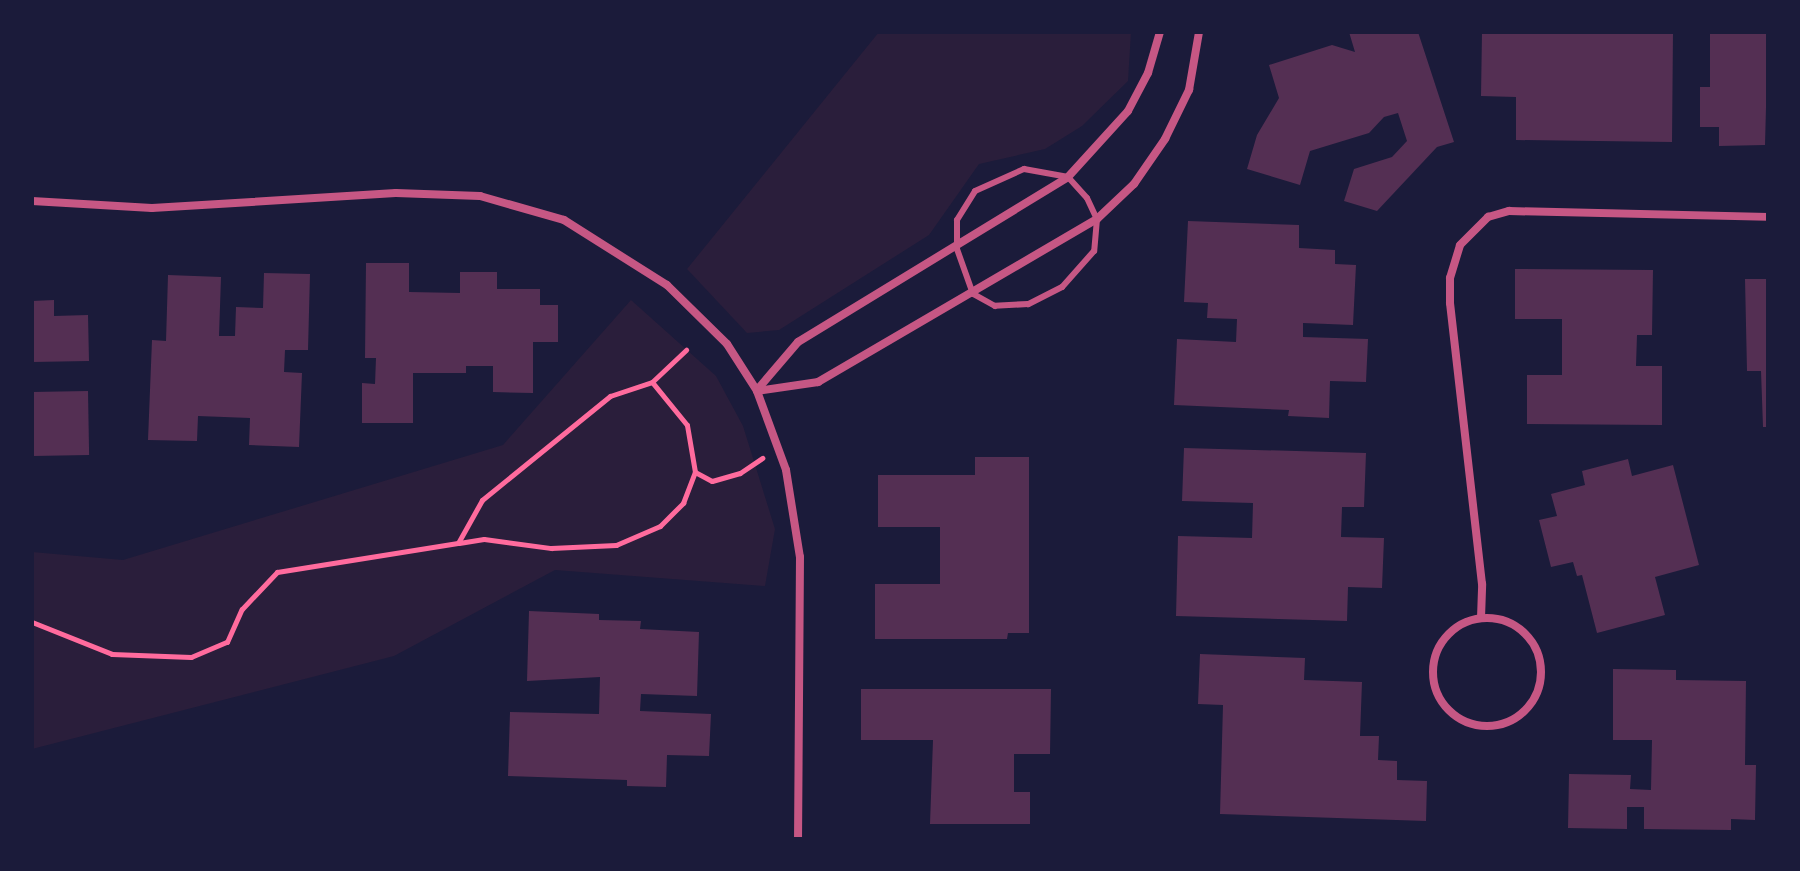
<!DOCTYPE html>
<html>
<head>
<meta charset="utf-8">
<style>
	body { margin:0 }
	#map { position:relative; width:1800px; height:871px; overflow:hidden; background:#1b1b3a; font-family:"PT Sans",sans-serif }
	div>[style] { position:absolute }
	.green>* { inset:0; background:#2a1e3b }
	.building>* { inset:0; background:#542f53; transform-origin:0 0 }
	.path>* { height:5px; margin:-2.5px; padding:0 2.5px; transform-origin:2.5px; border-radius:2.5px; background:#ff6b9d }
	.service>* { height:6px; margin:-3px; padding:0 3px; transform-origin:3px; border-radius:3px; background:#c65784 }
	.minor>* { height:8px; margin:-4px; padding:0 4px; transform-origin:4px; border-radius:4px; background:#c65784 }
	.minor>.ring { margin:-4px; padding:0; box-sizing:content-box; background:none; border:8px solid #c65784; border-radius:50% }
	span { translate:-50% -50%; white-space:nowrap; text-align:center; line-height:1.15; -webkit-text-stroke:6px #1b1b3a; paint-order:stroke }
	.frame { position:absolute; inset:0; border:34px solid #1b1b3a; pointer-events:none }
</style>
</head>
<body>
<div id="map">
	<div class="green">
		<div style="clip-path:polygon(879px 32px,1131px 32px,1128px 81px,1082px 126px,1045px 149px,979px 164px,929px 235px,779px 330px,747px 333px,687px 269px)"></div>
		<div style="clip-path:polygon(631px 300px,716px 376px,743px 426px,775px 529px,765px 586px,555px 570px,394px 656px,32px 749px,32px 552px,123px 560px,503px 445px)"></div>
	</div>
	<div class="building">
		<div style="clip-path:polygon(1349px 32px,1418px 32px,1454px 142px,1437px 147px,1377px 211px,1344px 201px,1354px 169px,1392px 157px,1407px 141px,1398px 113px,1384px 117px,1369px 133px,1310px 151px,1300px 185px,1247px 169px,1257px 135px,1279px 98px,1269px 65px,1332px 45px,1355px 52px)"></div>
		<div style="clip-path:polygon(1482px 32px,1673px 32px,1672px 142px,1516px 140px,1516px 97px,1481px 96px)"></div>
		<div style="clip-path:polygon(1710px 32px,1768px 32px,1765px 145px,1719px 146px,1719px 127px,1700px 127px,1700px 87px,1710px 87px)"></div>
		<div style="clip-path:polygon(1188px 221px,1299px 225px,1299px 248px,1335px 250px,1335px 264px,1356px 265px,1353px 325px,1303px 323px,1303px 337px,1368px 339px,1366px 382px,1330px 381px,1329px 418px,1288px 416px,1289px 410px,1174px 405px,1177px 339px,1236px 342px,1237px 319px,1207px 318px,1208px 303px,1184px 302px)"></div>
		<div style="clip-path:polygon(366px 263px,409px 263px,409px 292px,460px 293px,460px 272px,497px 272px,497px 289px,540px 289px,540px 305px,558px 305px,558px 342px,533px 342px,533px 393px,493px 392px,493px 366px,466px 366px,466px 373px,413px 373px,413px 423px,362px 423px,362px 383px,375px 384px,376px 358px,365px 358px)"></div>
		<div style="clip-path:polygon(1515px 269px,1653px 270px,1652px 335px,1637px 335px,1636px 366px,1662px 366px,1662px 425px,1527px 424px,1527px 375px,1562px 375px,1562px 319px,1515px 319px)"></div>
		<div style="clip-path:polygon(264px 273px,310px 274px,308px 350px,285px 350px,284px 372px,302px 373px,299px 447px,249px 445px,250px 418px,198px 416px,197px 441px,148px 440px,152px 340px,166px 341px,168px 275px,221px 277px,219px 336px,235px 336px,236px 307px,263px 308px)"></div>
		<div style="clip-path:polygon(1745px 279px,1768px 279px,1768px 427px,1763px 427px,1761px 371px,1747px 371px)"></div>
		<div style="clip-path:polygon(54px 300px,54px 316px,88px 315px,89px 361px,32px 362px,32px 301px)"></div>
		<div style="left:88px;top:391px;width:64px;height:56px;rotate:89deg"></div>
		<div style="clip-path:polygon(1184px 448px,1366px 453px,1364px 507px,1342px 507px,1341px 537px,1384px 538px,1382px 588px,1348px 587px,1347px 621px,1176px 616px,1178px 536px,1252px 538px,1253px 503px,1182px 501px)"></div>
		<div style="clip-path:polygon(975px 457px,1029px 457px,1029px 633px,1008px 633px,1007px 639px,875px 639px,875px 584px,940px 584px,940px 527px,878px 527px,878px 475px,975px 475px)"></div>
		<div style="clip-path:polygon(1628px 459px,1632px 476px,1673px 465px,1699px 565px,1655px 577px,1665px 615px,1597px 633px,1582px 575px,1577px 576px,1573px 562px,1551px 567px,1539px 520px,1557px 516px,1551px 494px,1585px 485px,1582px 471px)"></div>
		<div style="clip-path:polygon(529px 611px,599px 614px,599px 620px,641px 621px,640px 629px,699px 632px,697px 696px,641px 694px,640px 711px,711px 714px,709px 756px,667px 755px,666px 787px,627px 786px,627px 780px,508px 776px,510px 712px,599px 714px,600px 677px,527px 681px)"></div>
		<div style="clip-path:polygon(1200px 654px,1305px 658px,1304px 680px,1362px 682px,1360px 736px,1379px 736px,1378px 760px,1397px 761px,1397px 780px,1427px 781px,1426px 821px,1220px 814px,1223px 705px,1198px 704px)"></div>
		<div style="clip-path:polygon(1613px 669px,1676px 670px,1676px 680px,1746px 681px,1745px 765px,1756px 765px,1755px 820px,1731px 819px,1731px 830px,1644px 829px,1644px 807px,1627px 807px,1627px 829px,1568px 828px,1569px 774px,1631px 775px,1630px 789px,1651px 790px,1652px 740px,1613px 740px)"></div>
		<div style="clip-path:polygon(861px 689px,1051px 689px,1050px 754px,1014px 754px,1014px 792px,1030px 792px,1030px 824px,930px 824px,933px 740px,861px 740px)"></div>
	</div>
	<div class="path">
		<div style="left:695px;top:472px;width:19px;rotate:28deg"></div>
		<div style="left:712px;top:481px;width:29px;rotate:-16deg"></div>
		<div style="left:740px;top:473px;width:27px;rotate:-34deg"></div>
		<div style="left:459px;top:543px;width:25px;rotate:-9deg"></div>
		<div style="left:484px;top:539px;width:68px;rotate:7.7deg"></div>
		<div style="left:551px;top:548px;width:65px;rotate:-2.6deg"></div>
		<div style="left:616px;top:545px;width:48px;rotate:-23.4deg"></div>
		<div style="left:660px;top:526px;width:33px;rotate:-45deg"></div>
		<div style="left:683px;top:503px;width:33px;rotate:-69deg"></div>
		<div style="left:695px;top:472px;width:48px;rotate:-99.7deg"></div>
		<div style="left:687px;top:425px;width:55px;rotate:-129.1deg"></div>
		<div style="left:32px;top:622px;width:86px;rotate:21.8deg"></div>
		<div style="left:112px;top:654px;width:79px;rotate:2.2deg"></div>
		<div style="left:191px;top:657px;width:39px;rotate:-23deg"></div>
		<div style="left:227px;top:642px;width:36px;rotate:-66deg"></div>
		<div style="left:242px;top:609px;width:51px;rotate:-46.6deg"></div>
		<div style="left:277px;top:572px;width:183px;rotate:-9.1deg"></div>
		<div style="left:458px;top:543px;width:49px;rotate:-60.8deg"></div>
		<div style="left:482px;top:500px;width:165px;rotate:-39.1deg"></div>
		<div style="left:610px;top:396px;width:44px;rotate:-18.4deg"></div>
		<div style="left:652px;top:382px;width:47px;rotate:-43.3deg"></div>
	</div>
	<div class="service">
		<div style="left:1024px;top:169px;width:45px;rotate:10.3deg"></div>
		<div style="left:1068px;top:177px;width:28px;rotate:48deg"></div>
		<div style="left:1087px;top:198px;width:23px;rotate:65deg"></div>
		<div style="left:1097px;top:219px;width:32px;rotate:95deg"></div>
		<div style="left:1094px;top:251px;width:48px;rotate:131.6deg"></div>
		<div style="left:1062px;top:287px;width:38px;rotate:153deg"></div>
		<div style="left:1028px;top:304px;width:33px;rotate:177deg"></div>
		<div style="left:995px;top:306px;width:25px;rotate:-151deg"></div>
		<div style="left:973px;top:294px;width:48px;rotate:-109.6deg"></div>
		<div style="left:957px;top:249px;width:29px;rotate:-90deg"></div>
		<div style="left:957px;top:220px;width:34px;rotate:-58deg"></div>
		<div style="left:975px;top:191px;width:54px;rotate:-24.2deg"></div>
	</div>
	<div class="minor">
		<div style="left:32px;top:201px;width:120px;rotate:3.3deg"></div>
		<div style="left:152px;top:208px;width:244px;rotate:-3.5deg"></div>
		<div style="left:396px;top:193px;width:84px;rotate:2deg"></div>
		<div style="left:480px;top:196px;width:87px;rotate:15.9deg"></div>
		<div style="left:564px;top:220px;width:122px;rotate:32.3deg"></div>
		<div style="left:667px;top:285px;width:84px;rotate:44.5deg"></div>
		<div style="left:727px;top:344px;width:56px;rotate:57.4deg"></div>
		<div style="left:757px;top:391px;width:84px;rotate:69.8deg"></div>
		<div style="left:786px;top:470px;width:88px;rotate:80.9deg"></div>
		<div style="left:800px;top:557px;width:282px;rotate:90.4deg"></div>
		<div style="left:757px;top:390px;width:63px;rotate:-49.5deg"></div>
		<div style="left:798px;top:342px;width:316px;rotate:-31.4deg"></div>
		<div style="left:1068px;top:177px;width:89px;rotate:-47.7deg"></div>
		<div style="left:1128px;top:111px;width:43px;rotate:-62.2deg"></div>
		<div style="left:1148px;top:73px;width:43px;rotate:-73.7deg"></div>
		<div style="left:757px;top:391px;width:62px;rotate:-8.4deg"></div>
		<div style="left:818px;top:382px;width:323px;rotate:-30.3deg"></div>
		<div style="left:1097px;top:219px;width:51px;rotate:-43.4deg"></div>
		<div style="left:1134px;top:184px;width:55px;rotate:-55.4deg"></div>
		<div style="left:1165px;top:139px;width:55px;rotate:-63.9deg"></div>
		<div style="left:1189px;top:90px;width:59px;rotate:-80.2deg"></div>
		<div class="ring" style="left:1433px;top:618px;width:100px;height:100px"></div>
		<div style="left:1481px;top:618px;width:34px;rotate:-88deg"></div>
		<div style="left:1482px;top:584px;width:283px;rotate:-96.5deg"></div>
		<div style="left:1450px;top:303px;width:25px;rotate:-90deg"></div>
		<div style="left:1450px;top:278px;width:34px;rotate:-73deg"></div>
		<div style="left:1460px;top:245px;width:40px;rotate:-45deg"></div>
		<div style="left:1488px;top:217px;width:22px;rotate:-16deg"></div>
		<div style="left:1509px;top:211px;width:259px;rotate:1.3deg"></div>
	</div>
	<div class="frame"></div>
</div>
</body>
</html>
